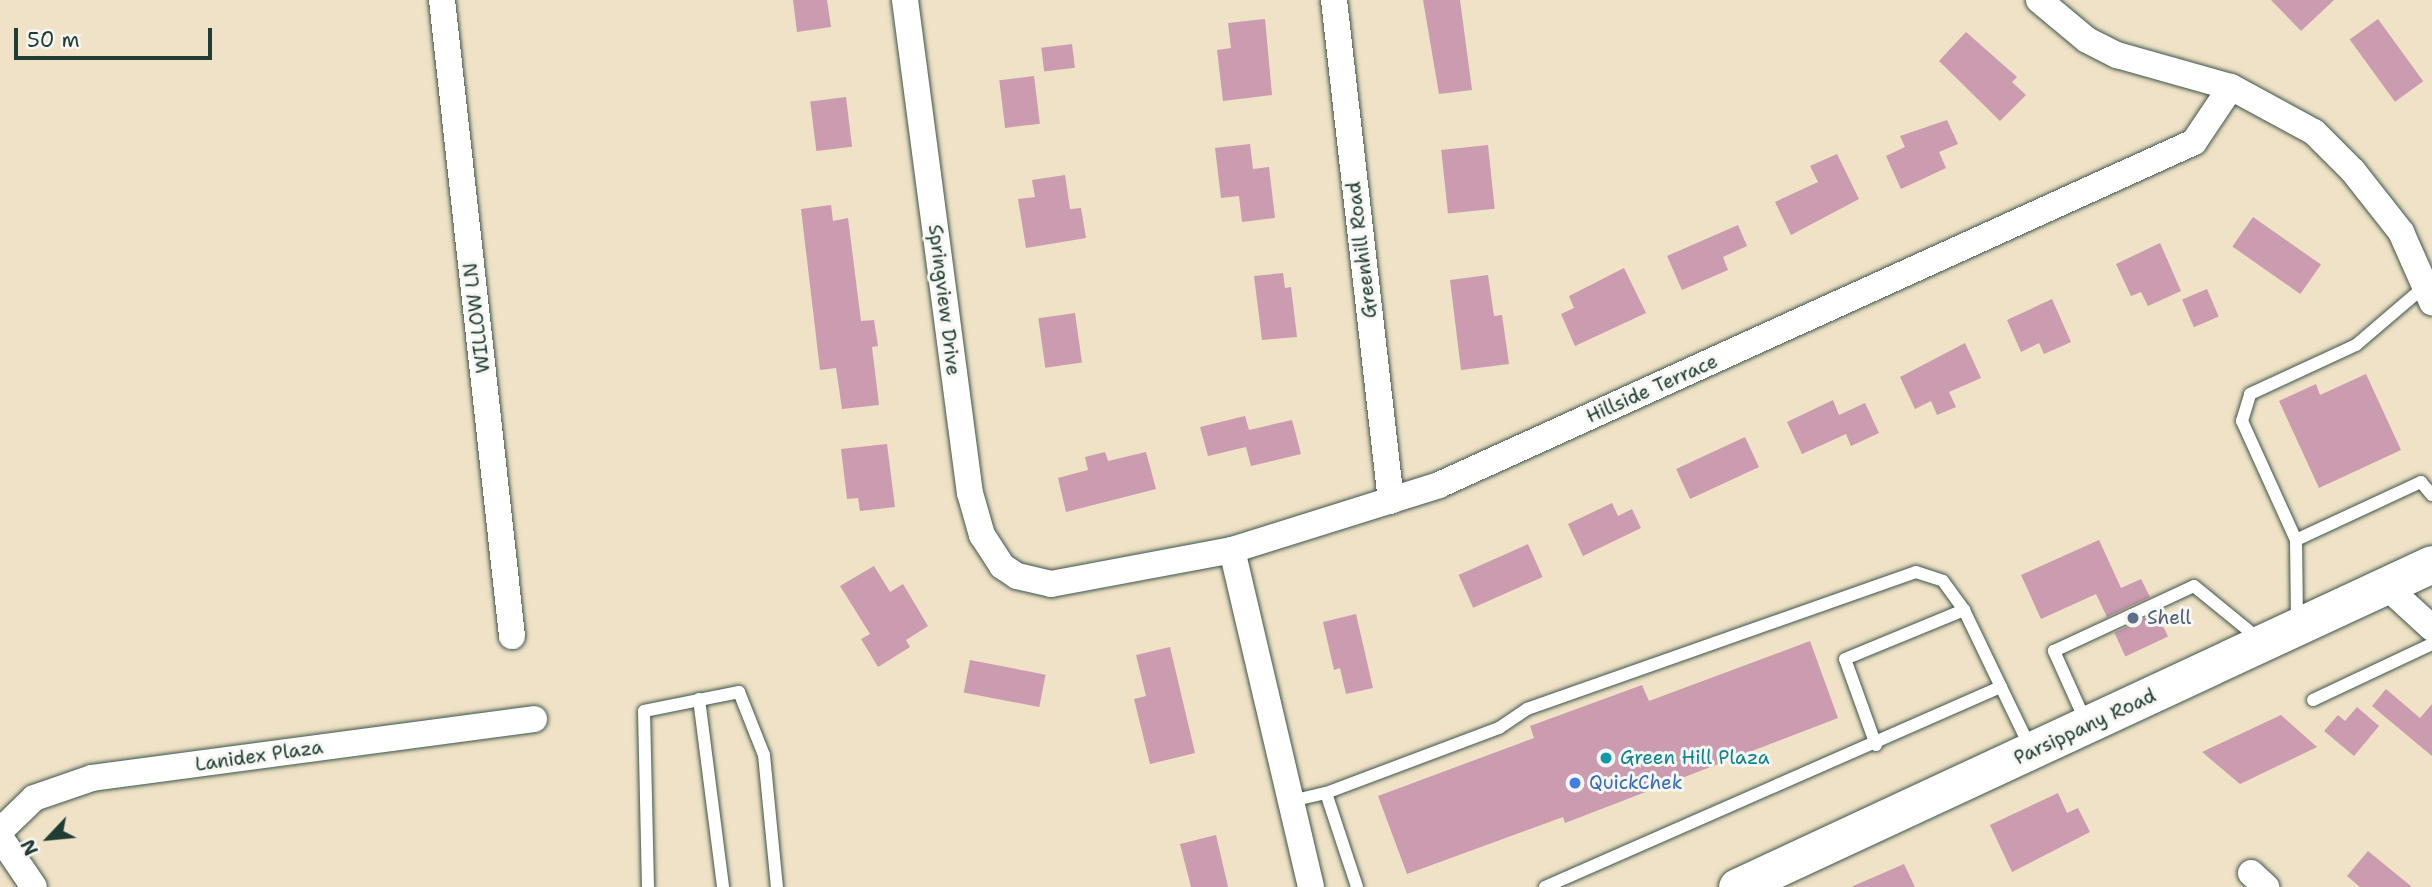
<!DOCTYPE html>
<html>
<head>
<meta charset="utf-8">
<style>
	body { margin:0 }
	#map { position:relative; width:2432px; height:887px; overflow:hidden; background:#efe2c6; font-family:"Shantell Sans",sans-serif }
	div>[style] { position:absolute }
	.building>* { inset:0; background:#cb9baf; transform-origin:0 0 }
	.roads { filter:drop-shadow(0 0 2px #3e564a) drop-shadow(0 0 2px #3e564a) }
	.lane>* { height:12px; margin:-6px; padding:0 6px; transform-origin:6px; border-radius:6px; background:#fff }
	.street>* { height:26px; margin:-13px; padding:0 13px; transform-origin:13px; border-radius:13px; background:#fff }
	.secondary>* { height:37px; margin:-18.5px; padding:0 18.5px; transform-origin:18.5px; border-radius:18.5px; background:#fff }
	.dots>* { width:19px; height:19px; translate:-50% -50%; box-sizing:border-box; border:4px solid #f6f6f2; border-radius:50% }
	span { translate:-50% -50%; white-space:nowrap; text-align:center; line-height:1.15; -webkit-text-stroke:6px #f6f6f2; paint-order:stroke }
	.street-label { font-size:19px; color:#1f3d34 }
	.service-label { font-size:19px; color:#4e5e75 }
	.left { translate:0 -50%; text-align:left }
	.culture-label { font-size:19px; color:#0d838f }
	.shop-label { font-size:19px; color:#366cbe }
	.north { position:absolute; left:14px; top:803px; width:70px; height:70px; -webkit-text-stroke:5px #f6f6f2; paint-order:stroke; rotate:244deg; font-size:19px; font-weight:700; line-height:28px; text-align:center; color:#1f3d34 }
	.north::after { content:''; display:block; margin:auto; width:24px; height:32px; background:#1f3d34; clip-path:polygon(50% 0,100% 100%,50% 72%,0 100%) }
	.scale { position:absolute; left:14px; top:28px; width:198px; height:32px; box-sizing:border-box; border:4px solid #1f3d34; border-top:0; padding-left:9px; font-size:21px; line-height:24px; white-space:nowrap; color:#1f3d34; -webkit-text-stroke:5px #f6f6f2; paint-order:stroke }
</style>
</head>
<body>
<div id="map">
	<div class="building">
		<div style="clip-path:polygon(793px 0,827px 0,831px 27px,797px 32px)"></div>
		<div style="clip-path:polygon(1423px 0,1460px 0,1472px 90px,1439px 94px)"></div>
		<div style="clip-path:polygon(2271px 0,2334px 0,2301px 31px)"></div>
		<div style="clip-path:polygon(1265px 19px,1272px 95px,1223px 101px,1217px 50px,1231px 48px,1228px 23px)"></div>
		<div style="left:2378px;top:19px;width:77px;height:35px;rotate:54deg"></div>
		<div style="clip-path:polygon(1966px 32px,2017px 77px,2012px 82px,2026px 95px,2000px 121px,1939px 61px)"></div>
		<div style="left:1072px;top:44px;width:24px;height:31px;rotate:83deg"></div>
		<div style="left:1034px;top:76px;width:48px;height:35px;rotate:83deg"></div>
		<div style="left:846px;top:97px;width:50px;height:36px;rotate:83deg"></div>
		<div style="clip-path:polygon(1947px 120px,1958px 144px,1939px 152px,1946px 168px,1901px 189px,1886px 156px,1905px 147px,1900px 136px)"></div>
		<div style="clip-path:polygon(1250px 144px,1253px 169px,1269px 167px,1275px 218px,1242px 222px,1239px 196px,1221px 198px,1215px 148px)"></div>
		<div style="left:1488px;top:145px;width:64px;height:47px;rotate:84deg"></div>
		<div style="clip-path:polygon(1837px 154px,1859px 199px,1791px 235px,1775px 202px,1818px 182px,1810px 166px)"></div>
		<div style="clip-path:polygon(1065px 175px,1070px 209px,1081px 208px,1086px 238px,1026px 248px,1018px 199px,1035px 197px,1032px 180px)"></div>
		<div style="clip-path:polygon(831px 205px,833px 221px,848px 218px,861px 321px,874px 320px,878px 346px,872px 347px,879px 405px,842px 409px,836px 368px,820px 370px,801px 209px)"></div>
		<div style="left:2253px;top:217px;width:83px;height:36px;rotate:35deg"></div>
		<div style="clip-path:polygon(1738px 225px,1747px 246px,1723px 257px,1728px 270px,1682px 290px,1667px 256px)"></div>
		<div style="clip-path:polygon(2160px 243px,2181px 291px,2148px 306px,2141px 292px,2131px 296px,2116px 264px)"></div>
		<div style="clip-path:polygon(1624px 268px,1646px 313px,1575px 346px,1561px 314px,1574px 308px,1569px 296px)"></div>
		<div style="clip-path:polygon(1283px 273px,1285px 288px,1291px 287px,1297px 337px,1262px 340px,1254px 276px)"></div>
		<div style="clip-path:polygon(1488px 275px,1494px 316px,1502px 315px,1509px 364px,1461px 370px,1450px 280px)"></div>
		<div style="left:2207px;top:289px;width:30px;height:27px;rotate:67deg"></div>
		<div style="clip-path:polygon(2052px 299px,2071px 342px,2044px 354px,2039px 343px,2021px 352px,2007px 320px)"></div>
		<div style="left:1075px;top:313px;width:50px;height:37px;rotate:82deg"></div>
		<div style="clip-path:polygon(1965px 343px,1981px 378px,1949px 392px,1956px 407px,1937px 415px,1931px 401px,1915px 409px,1900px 377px)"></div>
		<div style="clip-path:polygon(2366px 374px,2401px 450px,2319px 488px,2279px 401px,2316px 384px,2320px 395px)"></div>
		<div style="clip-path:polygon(1833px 400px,1839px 415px,1865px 403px,1879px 433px,1851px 446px,1846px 434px,1802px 454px,1787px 422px)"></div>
		<div style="clip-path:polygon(1245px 416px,1249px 430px,1292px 420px,1301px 454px,1251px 466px,1246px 447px,1208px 456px,1200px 427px)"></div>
		<div style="left:1745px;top:437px;width:33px;height:76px;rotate:65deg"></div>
		<div style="clip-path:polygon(887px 444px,895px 507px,860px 511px,858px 498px,847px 499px,841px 449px)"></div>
		<div style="clip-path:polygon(1105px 452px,1108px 461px,1146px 452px,1156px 489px,1066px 512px,1058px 478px,1088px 470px,1085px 457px)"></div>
		<div style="clip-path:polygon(1612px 503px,1618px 516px,1632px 509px,1641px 528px,1583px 556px,1568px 524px)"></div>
		<div style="clip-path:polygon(2099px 540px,2121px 588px,2141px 579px,2150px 597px,2107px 617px,2096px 594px,2041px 619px,2021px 575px)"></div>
		<div style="left:1528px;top:544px;width:36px;height:76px;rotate:66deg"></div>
		<div style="clip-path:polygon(874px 566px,890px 592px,903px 584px,928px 626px,906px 640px,910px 647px,878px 667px,861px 639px,870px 634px,840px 586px)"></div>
		<div style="left:2157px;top:613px;width:26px;height:47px;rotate:65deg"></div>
		<div style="clip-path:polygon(1356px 614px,1373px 688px,1346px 694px,1340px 668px,1334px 670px,1323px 622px)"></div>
		<div style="clip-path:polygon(1810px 641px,1838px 718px,1565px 823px,1563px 817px,1407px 874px,1378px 796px,1534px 738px,1530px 726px,1642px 685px,1649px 701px)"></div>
		<div style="clip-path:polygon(1170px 647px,1195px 753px,1150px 764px,1134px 699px,1146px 696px,1136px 655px)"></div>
		<div style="left:970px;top:660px;width:77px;height:33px;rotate:11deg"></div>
		<div style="clip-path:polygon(2386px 689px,2420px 718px,2432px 704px,2432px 756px,2372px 706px)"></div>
		<div style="clip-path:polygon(2357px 707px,2379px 726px,2354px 756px,2324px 731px,2338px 715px,2345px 721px)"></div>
		<div style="clip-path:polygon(2281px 715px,2317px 747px,2240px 784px,2202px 752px)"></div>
		<div style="clip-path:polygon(2058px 793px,2067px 813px,2078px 808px,2090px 832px,2012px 872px,1990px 825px)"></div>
		<div style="clip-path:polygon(1216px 835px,1228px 887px,1191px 887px,1180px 844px)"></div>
		<div style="clip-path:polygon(2368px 851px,2412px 887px,2360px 887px,2347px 876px)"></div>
		<div style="clip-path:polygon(1904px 864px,1915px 887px,1851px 887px)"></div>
	</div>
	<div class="roads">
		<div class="lane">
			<div style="left:2296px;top:540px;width:138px;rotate:-24.9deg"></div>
			<div style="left:2421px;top:482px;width:17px;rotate:50deg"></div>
			<div style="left:2297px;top:621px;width:81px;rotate:-90.7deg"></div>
			<div style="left:2296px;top:540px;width:131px;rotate:-114.4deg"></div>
			<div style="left:2242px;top:421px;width:28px;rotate:-73deg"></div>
			<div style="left:2250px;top:394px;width:117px;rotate:-24.8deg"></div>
			<div style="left:2356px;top:345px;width:91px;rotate:-40.5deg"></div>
			<div style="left:699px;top:699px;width:190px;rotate:82.7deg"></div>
			<div style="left:2313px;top:700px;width:132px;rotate:-25.2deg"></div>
			<div style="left:2085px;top:720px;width:76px;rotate:-114.2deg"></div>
			<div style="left:2054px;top:651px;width:154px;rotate:-24.9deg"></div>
			<div style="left:2194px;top:586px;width:84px;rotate:39.2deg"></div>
			<div style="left:1876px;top:745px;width:91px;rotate:-109.8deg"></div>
			<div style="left:1845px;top:659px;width:129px;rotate:-22.4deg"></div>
			<div style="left:1326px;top:793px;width:185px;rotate:-20.6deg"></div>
			<div style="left:1499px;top:728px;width:34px;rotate:-34deg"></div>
			<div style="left:1527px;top:709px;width:412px;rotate:-19.4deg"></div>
			<div style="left:1916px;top:572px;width:28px;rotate:18deg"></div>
			<div style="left:1943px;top:581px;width:36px;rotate:54deg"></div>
			<div style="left:1964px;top:610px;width:85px;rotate:64.3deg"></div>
			<div style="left:1291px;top:801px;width:36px;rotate:-13deg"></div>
			<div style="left:1326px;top:793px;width:99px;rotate:71.7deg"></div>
			<div style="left:648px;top:887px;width:176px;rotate:-91.3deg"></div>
			<div style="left:644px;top:711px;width:97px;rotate:-11.3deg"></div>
			<div style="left:739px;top:692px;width:68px;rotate:68.4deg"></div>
			<div style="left:764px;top:755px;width:133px;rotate:84.4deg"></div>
			<div style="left:1545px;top:887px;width:498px;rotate:-23.7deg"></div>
			<div style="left:2001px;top:687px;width:67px;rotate:64.2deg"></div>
		</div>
		<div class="street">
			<div style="left:442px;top:0;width:640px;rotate:83.72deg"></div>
			<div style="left:905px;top:0;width:497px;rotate:82.5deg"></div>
			<div style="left:970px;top:493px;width:44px;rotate:74.1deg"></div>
			<div style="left:982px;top:535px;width:37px;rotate:57deg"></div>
			<div style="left:1002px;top:566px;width:18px;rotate:34deg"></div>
			<div style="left:1017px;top:576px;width:35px;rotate:13deg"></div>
			<div style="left:1051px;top:584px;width:184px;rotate:-10.6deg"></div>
			<div style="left:1232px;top:550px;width:217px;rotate:-17.4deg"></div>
			<div style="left:1439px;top:485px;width:829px;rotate:-24.43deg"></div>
			<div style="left:2194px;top:142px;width:66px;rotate:-56.1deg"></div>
			<div style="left:1334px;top:0;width:504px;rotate:83.51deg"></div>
			<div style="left:2039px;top:0;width:62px;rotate:39.8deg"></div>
			<div style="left:2087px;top:40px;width:34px;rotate:27deg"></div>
			<div style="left:2117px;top:55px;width:118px;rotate:15.7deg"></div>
			<div style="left:2231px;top:87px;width:94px;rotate:28.5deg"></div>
			<div style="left:2314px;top:132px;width:55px;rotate:45deg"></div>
			<div style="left:2353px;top:171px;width:78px;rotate:51.8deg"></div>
			<div style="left:2401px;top:232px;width:77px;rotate:66.1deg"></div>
			<div style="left:1232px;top:550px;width:346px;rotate:76.8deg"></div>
			<div style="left:2386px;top:586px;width:62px;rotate:42.4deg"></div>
			<div style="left:0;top:831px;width:47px;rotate:-44.1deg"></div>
			<div style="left:34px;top:798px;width:61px;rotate:-19deg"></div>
			<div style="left:92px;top:778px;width:446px;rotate:-7.6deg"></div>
			<div style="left:0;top:837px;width:60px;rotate:55.8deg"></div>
			<div style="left:2251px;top:873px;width:21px;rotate:43deg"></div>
		</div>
		<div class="secondary">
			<div style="left:1737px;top:887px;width:766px;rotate:-24.93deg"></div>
		</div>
	</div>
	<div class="dots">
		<div style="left:2133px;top:618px;background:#5c6f8a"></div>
		<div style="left:1606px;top:758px;background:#0f9aa8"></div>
		<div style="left:1575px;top:783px;background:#3f7fe0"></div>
	</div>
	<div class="street-label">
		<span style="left:1362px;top:250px;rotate:-97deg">Greenhill Road</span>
		<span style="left:944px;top:300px;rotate:83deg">Springview Drive</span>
		<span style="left:477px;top:318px;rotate:-97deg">WILLOW LN</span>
		<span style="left:1652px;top:389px;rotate:-24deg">Hillside Terrace</span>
		<span style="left:2085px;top:727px;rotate:-25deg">Parsippany Road</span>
		<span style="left:259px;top:756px;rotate:-8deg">Lanidex Plaza</span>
	</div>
	<div class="service-label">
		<span class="left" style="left:2147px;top:618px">Shell</span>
	</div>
	<div class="culture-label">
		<span class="left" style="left:1620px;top:758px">Green Hill Plaza</span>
	</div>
	<div class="shop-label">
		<span class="left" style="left:1589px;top:783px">QuickChek</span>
	</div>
	<div class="north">N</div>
	<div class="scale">50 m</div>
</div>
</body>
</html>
